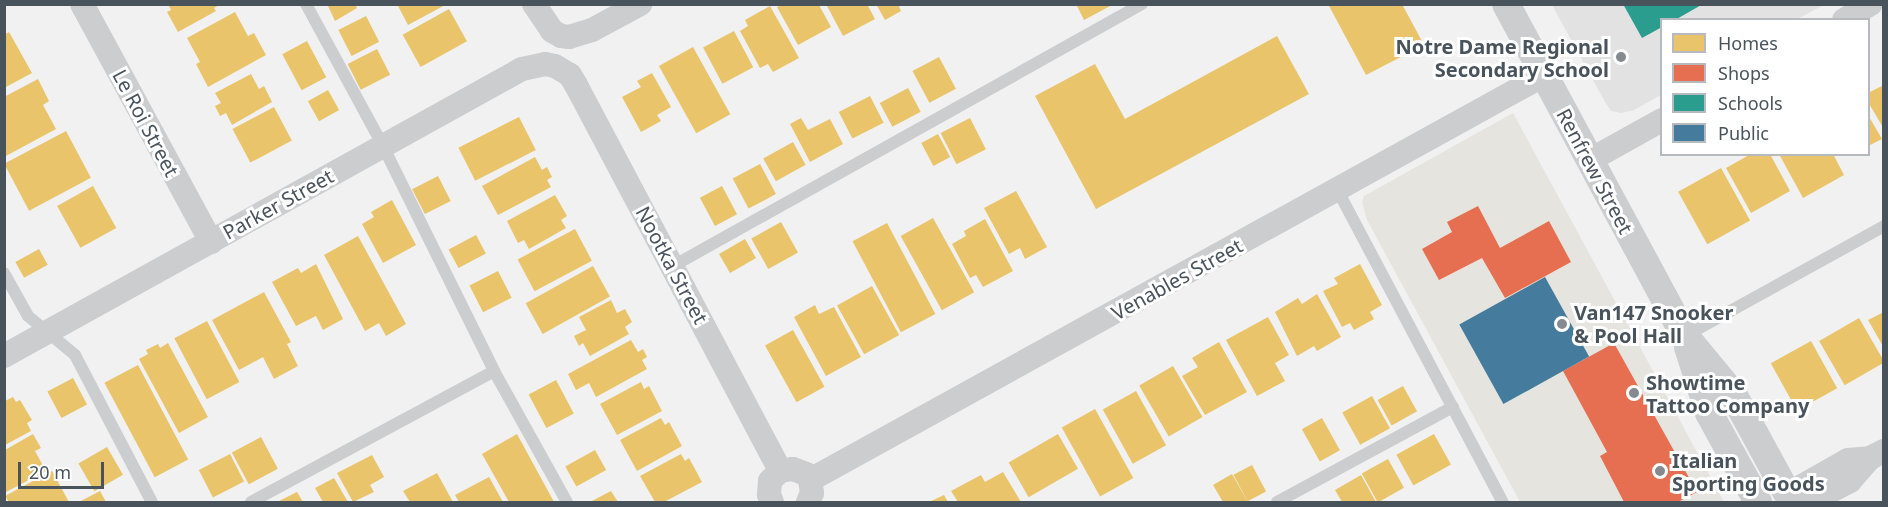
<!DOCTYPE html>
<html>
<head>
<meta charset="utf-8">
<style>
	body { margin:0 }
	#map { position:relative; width:1888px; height:507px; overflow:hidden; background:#f1f1f1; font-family:"Noto Sans",sans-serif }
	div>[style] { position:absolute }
	.commercial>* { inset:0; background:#e5e4df }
	.education>* { inset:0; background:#e3e2e2 }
	.homes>* { inset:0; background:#e9c46a; transform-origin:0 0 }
	.shops>* { inset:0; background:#e76f51 }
	.schools>* { inset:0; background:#2a9d8f }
	.public>* { inset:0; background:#457b9d; transform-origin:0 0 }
	.service>* { height:12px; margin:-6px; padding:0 6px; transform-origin:6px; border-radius:6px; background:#cbcdcf }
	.minor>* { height:24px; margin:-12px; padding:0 12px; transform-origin:12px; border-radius:12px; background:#cbcdcf }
	.tertiary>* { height:28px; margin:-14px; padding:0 14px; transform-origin:14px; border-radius:14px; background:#cbcdcf }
	.dots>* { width:16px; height:16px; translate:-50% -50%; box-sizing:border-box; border:3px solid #fff; border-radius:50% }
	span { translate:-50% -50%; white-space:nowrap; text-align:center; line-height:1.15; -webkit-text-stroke:6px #fff; paint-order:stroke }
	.poi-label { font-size:20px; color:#49535c; font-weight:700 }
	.right { translate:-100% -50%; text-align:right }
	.left { translate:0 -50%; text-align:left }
	.street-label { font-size:20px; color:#49535c }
	.frame { position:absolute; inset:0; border:6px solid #49535c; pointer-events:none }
	.legend { position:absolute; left:1660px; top:18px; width:210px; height:138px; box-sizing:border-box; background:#fff; border:2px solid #b6babe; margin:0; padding:8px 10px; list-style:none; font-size:18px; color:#49535c }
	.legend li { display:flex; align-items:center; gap:12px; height:30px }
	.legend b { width:30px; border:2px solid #b6babe }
	.scale { position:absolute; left:18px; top:462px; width:86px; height:27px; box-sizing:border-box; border:3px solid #49535c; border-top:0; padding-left:8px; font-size:18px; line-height:21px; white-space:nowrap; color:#49535c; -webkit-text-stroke:4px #fff; paint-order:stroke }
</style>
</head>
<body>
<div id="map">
	<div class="commercial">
		<div style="clip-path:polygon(1513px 113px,1724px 502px,1520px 502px,1367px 220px,1362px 202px,1364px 196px)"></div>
	</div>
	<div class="education">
		<div style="clip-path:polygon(1552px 5px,1824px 5px,1797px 19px,1662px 20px,1661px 95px,1634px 110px,1621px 113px,1611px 111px,1605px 102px)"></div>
	</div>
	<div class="homes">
		<div style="clip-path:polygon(168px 4px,221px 4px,214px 8px,216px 11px,178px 32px,167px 12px,171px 10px)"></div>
		<div style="clip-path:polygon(327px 4px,355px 4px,357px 8px,335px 21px)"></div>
		<div style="clip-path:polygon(397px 4px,447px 4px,408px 25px)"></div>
		<div style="clip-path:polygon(826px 4px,867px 4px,875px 19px,843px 36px)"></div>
		<div style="clip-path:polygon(876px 4px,898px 4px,901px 11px,885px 20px)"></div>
		<div style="clip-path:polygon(1076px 4px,1114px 4px,1084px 20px)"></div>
		<div style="clip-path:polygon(1328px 4px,1402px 4px,1424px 45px,1366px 75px)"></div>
		<div style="clip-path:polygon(782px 5px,819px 5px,831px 27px,798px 45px,777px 7px)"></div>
		<div style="clip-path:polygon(770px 6px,799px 58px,773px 72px,768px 64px,760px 68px,740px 31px,748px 26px,745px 20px)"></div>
		<div style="left:449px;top:9px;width:37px;height:53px;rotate:61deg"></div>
		<div style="clip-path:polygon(235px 12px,248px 36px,254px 33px,266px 55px,208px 87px,196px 64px,200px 62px,187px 38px)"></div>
		<div style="left:366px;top:16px;width:29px;height:31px;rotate:63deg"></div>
		<div style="left:734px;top:31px;width:41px;height:35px;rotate:62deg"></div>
		<div style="clip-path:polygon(9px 32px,32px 73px,4px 88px,4px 35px)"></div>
		<div style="clip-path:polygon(1277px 36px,1309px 94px,1096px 209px,1035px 96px,1095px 64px,1125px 119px)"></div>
		<div style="left:307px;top:41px;width:41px;height:28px;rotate:62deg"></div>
		<div style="left:693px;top:47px;width:77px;height:39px;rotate:61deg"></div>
		<div style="left:377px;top:49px;width:29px;height:33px;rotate:63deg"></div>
		<div style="left:939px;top:57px;width:36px;height:30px;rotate:62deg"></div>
		<div style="clip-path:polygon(652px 73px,671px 107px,657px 115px,661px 121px,641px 132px,622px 97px,641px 87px,637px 81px)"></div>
		<div style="clip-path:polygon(251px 74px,259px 89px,264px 86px,272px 102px,232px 125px,226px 113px,220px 116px,215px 106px,221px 103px,215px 93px)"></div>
		<div style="clip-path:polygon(38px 79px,49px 101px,43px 105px,56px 129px,4px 157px,4px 97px)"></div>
		<div style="clip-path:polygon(1884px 85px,1884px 129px,1868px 102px,1868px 93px)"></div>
		<div style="left:908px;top:88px;width:27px;height:32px;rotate:62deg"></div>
		<div style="left:328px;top:90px;width:23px;height:23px;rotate:61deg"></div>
		<div style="left:870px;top:96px;width:30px;height:35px;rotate:63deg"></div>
		<div style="left:274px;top:107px;width:38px;height:47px;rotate:62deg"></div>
		<div style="clip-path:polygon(1868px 115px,1882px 139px,1868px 146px)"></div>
		<div style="left:519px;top:117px;width:37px;height:68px;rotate:63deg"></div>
		<div style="clip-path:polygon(801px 118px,808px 130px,830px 119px,843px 144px,810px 162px,790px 124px)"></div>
		<div style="left:970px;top:118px;width:35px;height:33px;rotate:63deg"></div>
		<div style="left:66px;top:131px;width:53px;height:70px;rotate:62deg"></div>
		<div style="left:938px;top:134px;width:26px;height:19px;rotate:62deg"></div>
		<div style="left:793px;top:142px;width:26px;height:34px;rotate:61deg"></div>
		<div style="clip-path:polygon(1751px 154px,1770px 154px,1790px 191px,1751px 213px,1726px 168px)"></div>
		<div style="clip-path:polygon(1779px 154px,1833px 154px,1844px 175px,1803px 198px)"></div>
		<div style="clip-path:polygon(535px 157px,542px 170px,547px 167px,552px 177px,547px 180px,551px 187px,498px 215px,482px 186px)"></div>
		<div style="left:760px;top:164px;width:34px;height:31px;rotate:62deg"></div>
		<div style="left:1721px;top:168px;width:60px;height:49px;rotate:61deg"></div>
		<div style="left:438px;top:176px;width:28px;height:29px;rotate:63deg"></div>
		<div style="left:93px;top:186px;width:48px;height:41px;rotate:61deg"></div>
		<div style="left:722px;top:186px;width:32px;height:25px;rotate:62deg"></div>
		<div style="clip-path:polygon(1016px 191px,1047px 247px,1025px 259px,1020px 248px,1009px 254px,984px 208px)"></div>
		<div style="clip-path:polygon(555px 195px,567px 216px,561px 220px,566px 228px,529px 249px,524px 240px,518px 243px,507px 221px)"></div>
		<div style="clip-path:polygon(392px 200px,416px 245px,383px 263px,362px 224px,374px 217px,371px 212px)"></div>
		<div style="left:933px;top:218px;width:85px;height:37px;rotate:61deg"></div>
		<div style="clip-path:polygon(985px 219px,1013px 271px,983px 287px,976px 275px,970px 278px,952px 244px,966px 236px,964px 231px)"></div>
		<div style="left:781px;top:222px;width:35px;height:34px;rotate:61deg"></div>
		<div style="left:887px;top:223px;width:103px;height:39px;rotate:62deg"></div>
		<div style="left:575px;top:229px;width:36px;height:65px;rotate:62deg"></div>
		<div style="left:476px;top:235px;width:21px;height:31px;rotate:62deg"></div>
		<div style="clip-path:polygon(358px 236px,406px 324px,386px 336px,379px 323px,365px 331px,324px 255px)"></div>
		<div style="left:745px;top:239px;width:22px;height:30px;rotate:60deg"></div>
		<div style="left:39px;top:249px;width:18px;height:27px;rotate:61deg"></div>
		<div style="clip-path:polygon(316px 264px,343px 319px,323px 330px,316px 316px,296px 326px,272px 282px,298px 268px,301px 273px)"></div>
		<div style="clip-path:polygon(1360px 264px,1382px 305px,1370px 312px,1374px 319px,1354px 330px,1350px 323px,1342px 327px,1323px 291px,1338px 284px,1334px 278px)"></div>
		<div style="left:593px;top:266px;width:35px;height:77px;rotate:61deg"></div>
		<div style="left:498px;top:271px;width:30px;height:32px;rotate:63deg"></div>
		<div style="left:872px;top:286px;width:56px;height:40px;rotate:61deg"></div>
		<div style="clip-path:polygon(264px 292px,291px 342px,287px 344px,298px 366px,274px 379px,263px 357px,239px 370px,212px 320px)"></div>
		<div style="clip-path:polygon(1317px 294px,1341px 337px,1317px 351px,1314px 346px,1297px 356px,1275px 312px,1298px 298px,1302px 304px)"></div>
		<div style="clip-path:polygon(611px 300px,617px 313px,625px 309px,632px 322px,625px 327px,629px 334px,590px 356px,583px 343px,579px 346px,574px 336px,586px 330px,579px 317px)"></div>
		<div style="clip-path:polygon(815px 305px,819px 314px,834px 307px,861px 357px,826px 376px,794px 317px)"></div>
		<div style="clip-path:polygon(1884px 312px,1884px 348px,1868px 320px)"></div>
		<div style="clip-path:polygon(1268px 317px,1289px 355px,1275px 363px,1285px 381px,1257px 396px,1226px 340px)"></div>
		<div style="left:1859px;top:318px;width:51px;height:46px;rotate:60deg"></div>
		<div style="left:207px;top:321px;width:69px;height:37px;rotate:62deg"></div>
		<div style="left:793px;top:330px;width:65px;height:32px;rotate:61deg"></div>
		<div style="clip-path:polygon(631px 340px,638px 352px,643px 349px,647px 357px,642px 360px,647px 369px,596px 397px,589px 383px,576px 390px,568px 374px)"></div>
		<div style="left:1811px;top:341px;width:54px;height:46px;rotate:61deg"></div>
		<div style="clip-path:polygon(1219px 342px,1247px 392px,1205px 415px,1182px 376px,1198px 367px,1192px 358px)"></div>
		<div style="clip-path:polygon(168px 343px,208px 417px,179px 433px,139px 359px,148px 354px,146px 350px,158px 344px,160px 348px)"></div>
		<div style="left:138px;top:365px;width:107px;height:38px;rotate:62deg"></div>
		<div style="left:1173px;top:366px;width:59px;height:39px;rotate:60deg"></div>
		<div style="left:73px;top:378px;width:30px;height:29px;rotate:62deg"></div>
		<div style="left:556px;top:380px;width:38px;height:31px;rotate:62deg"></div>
		<div style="clip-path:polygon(641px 382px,644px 389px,649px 386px,662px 411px,617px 435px,600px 404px)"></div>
		<div style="left:1403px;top:386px;width:29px;height:29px;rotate:61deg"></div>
		<div style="left:1136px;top:391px;width:62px;height:38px;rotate:61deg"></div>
		<div style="left:1372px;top:396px;width:37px;height:34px;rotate:61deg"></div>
		<div style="clip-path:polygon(13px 397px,16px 402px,20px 400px,32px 420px,27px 423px,31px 431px,5px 445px,5px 401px)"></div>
		<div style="left:1095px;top:409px;width:79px;height:38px;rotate:61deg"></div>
		<div style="clip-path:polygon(661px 418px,665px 425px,669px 422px,682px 446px,637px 471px,620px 440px)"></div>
		<div style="left:1322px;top:418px;width:37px;height:23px;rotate:61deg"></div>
		<div style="clip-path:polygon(33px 434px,41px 448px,35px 451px,46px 471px,6px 492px,5px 450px)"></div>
		<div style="clip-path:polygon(517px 434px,554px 502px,509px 502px,482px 454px)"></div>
		<div style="left:1058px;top:434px;width:40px;height:57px;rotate:60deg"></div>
		<div style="left:1434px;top:434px;width:35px;height:43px;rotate:61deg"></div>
		<div style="left:261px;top:437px;width:36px;height:33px;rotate:62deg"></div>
		<div style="left:107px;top:447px;width:32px;height:33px;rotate:60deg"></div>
		<div style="left:595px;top:450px;width:23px;height:34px;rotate:61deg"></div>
		<div style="left:230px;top:454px;width:31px;height:35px;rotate:63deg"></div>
		<div style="clip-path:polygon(681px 454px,685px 461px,689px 458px,702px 482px,664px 502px,655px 502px,640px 476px)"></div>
		<div style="clip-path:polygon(372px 455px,384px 477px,370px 485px,374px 492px,353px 502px,337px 473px)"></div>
		<div style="left:1388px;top:459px;width:33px;height:30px;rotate:61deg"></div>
		<div style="left:1252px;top:465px;width:30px;height:21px;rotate:62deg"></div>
		<div style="clip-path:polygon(52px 471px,69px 502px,9px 502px,5px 496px)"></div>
		<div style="clip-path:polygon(1003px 472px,1021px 502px,958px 502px,951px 491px,981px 475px,985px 482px)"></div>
		<div style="clip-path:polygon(437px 473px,453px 502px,410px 502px,403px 491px)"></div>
		<div style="clip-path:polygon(1232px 474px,1248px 502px,1223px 502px,1213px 485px)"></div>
		<div style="clip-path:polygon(1361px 475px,1376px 502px,1342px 502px,1335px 490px)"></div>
		<div style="clip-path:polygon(489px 477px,503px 502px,459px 502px,455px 495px)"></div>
		<div style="clip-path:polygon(334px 478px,348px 502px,323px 502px,315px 488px)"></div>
		<div style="clip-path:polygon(100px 491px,106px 502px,79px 502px)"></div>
		<div style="clip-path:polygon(611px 491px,618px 502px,590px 502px)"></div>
		<div style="clip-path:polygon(297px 492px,303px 502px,277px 502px)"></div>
		<div style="clip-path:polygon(944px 495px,948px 502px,929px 502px)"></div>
	</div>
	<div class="shops">
		<div style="clip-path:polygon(1478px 206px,1500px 248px,1549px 221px,1571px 262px,1505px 298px,1482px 258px,1439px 280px,1422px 249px,1452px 232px,1447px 222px)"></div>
		<div style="clip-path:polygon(1614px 343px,1697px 492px,1678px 502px,1624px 502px,1600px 456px,1607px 452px,1563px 371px)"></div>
	</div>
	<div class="schools">
		<div style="clip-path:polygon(1623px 4px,1703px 4px,1675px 20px,1662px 20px,1662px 27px,1642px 38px)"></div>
	</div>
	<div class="public">
		<div style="left:1545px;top:277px;width:91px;height:98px;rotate:61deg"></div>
	</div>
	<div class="service">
		<div style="left:306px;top:4px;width:162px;rotate:61.5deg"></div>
		<div style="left:383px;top:146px;width:251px;rotate:63.7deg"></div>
		<div style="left:494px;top:371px;width:150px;rotate:60.9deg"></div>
		<div style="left:1338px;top:191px;width:352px;rotate:62.1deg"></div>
		<div style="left:673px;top:266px;width:537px;rotate:-29.19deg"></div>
		<div style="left:4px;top:273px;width:49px;rotate:60.8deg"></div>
		<div style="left:28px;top:316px;width:61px;rotate:39.7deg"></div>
		<div style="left:75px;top:355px;width:166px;rotate:62.4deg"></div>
		<div style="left:1685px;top:336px;width:227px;rotate:-28.9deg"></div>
		<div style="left:251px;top:502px;width:276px;rotate:-28.3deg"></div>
		<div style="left:1277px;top:502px;width:200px;rotate:-28.4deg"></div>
	</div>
	<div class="minor">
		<div style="left:82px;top:4px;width:271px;rotate:61.5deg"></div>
		<div style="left:534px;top:4px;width:32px;rotate:56deg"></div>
		<div style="left:552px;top:31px;width:10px;rotate:29deg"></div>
		<div style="left:561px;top:36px;width:8px;rotate:7deg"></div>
		<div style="left:569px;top:37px;width:24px;rotate:-17deg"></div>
		<div style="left:592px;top:30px;width:55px;rotate:-28.4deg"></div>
		<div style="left:1844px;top:20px;width:31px;rotate:-31deg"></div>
		<div style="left:1590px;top:160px;width:82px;rotate:-29.1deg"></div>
		<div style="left:4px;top:356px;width:592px;rotate:-28.99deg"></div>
		<div style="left:522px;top:69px;width:24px;rotate:-12deg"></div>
		<div style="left:545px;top:64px;width:10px;rotate:11deg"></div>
		<div style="left:555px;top:66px;width:17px;rotate:31deg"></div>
		<div style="left:570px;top:75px;width:12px;rotate:59deg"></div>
		<div style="left:576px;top:85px;width:437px;rotate:62.1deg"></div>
		<div style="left:810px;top:480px;width:838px;rotate:-28.89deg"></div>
		<div style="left:1788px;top:494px;width:69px;rotate:-29.5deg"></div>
		<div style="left:1848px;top:460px;width:22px;rotate:-5deg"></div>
		<div style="left:772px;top:502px;width:8px;rotate:-113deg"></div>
		<div style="left:769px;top:495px;width:14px;rotate:-86deg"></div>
		<div style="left:770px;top:481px;width:14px;rotate:-45deg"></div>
		<div style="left:780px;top:471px;width:13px;rotate:-9deg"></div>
		<div style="left:793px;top:469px;width:14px;rotate:21deg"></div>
		<div style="left:806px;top:474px;width:7px;rotate:56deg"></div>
		<div style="left:810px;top:480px;width:13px;rotate:81deg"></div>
		<div style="left:812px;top:493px;width:10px;rotate:114deg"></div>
		<div style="left:1810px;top:502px;width:45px;rotate:-27.7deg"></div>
		<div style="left:1850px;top:481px;width:30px;rotate:-49deg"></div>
		<div style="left:1870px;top:458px;width:16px;rotate:-27deg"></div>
	</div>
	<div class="tertiary">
		<div style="left:1506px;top:4px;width:377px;rotate:61.7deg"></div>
		<div style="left:1685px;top:336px;width:75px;rotate:50.4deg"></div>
		<div style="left:1733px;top:394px;width:123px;rotate:61.4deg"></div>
		<div style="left:1688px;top:347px;width:69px;rotate:72.3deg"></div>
		<div style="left:1709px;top:413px;width:102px;rotate:61.2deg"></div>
	</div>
	<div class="dots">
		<div style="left:1621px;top:57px;background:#848a90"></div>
		<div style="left:1562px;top:324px;background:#848a90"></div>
		<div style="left:1634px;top:393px;background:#848a90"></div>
		<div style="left:1660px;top:471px;background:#848a90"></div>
	</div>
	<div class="poi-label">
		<span class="right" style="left:1609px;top:58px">Notre Dame Regional<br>Secondary School</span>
		<span class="left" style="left:1574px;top:324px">Van147 Snooker<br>&amp; Pool Hall</span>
		<span class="left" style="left:1646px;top:394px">Showtime<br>Tattoo Company</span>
		<span class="left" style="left:1672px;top:472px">Italian<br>Sporting Goods</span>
	</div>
	<div class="street-label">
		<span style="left:146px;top:123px;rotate:62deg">Le Roi Street</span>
		<span style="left:1595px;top:171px;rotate:62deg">Renfrew Street</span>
		<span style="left:278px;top:204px;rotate:-29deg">Parker Street</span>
		<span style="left:672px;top:265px;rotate:62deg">Nootka Street</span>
		<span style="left:1177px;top:279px;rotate:-29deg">Venables Street</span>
	</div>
	<div class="frame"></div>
	<ul class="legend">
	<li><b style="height:16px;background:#e9c46a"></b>Homes</li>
	<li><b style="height:16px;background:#e76f51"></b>Shops</li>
	<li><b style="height:16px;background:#2a9d8f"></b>Schools</li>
	<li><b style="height:16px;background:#457b9d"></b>Public</li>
	</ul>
	<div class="scale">20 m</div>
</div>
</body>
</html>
